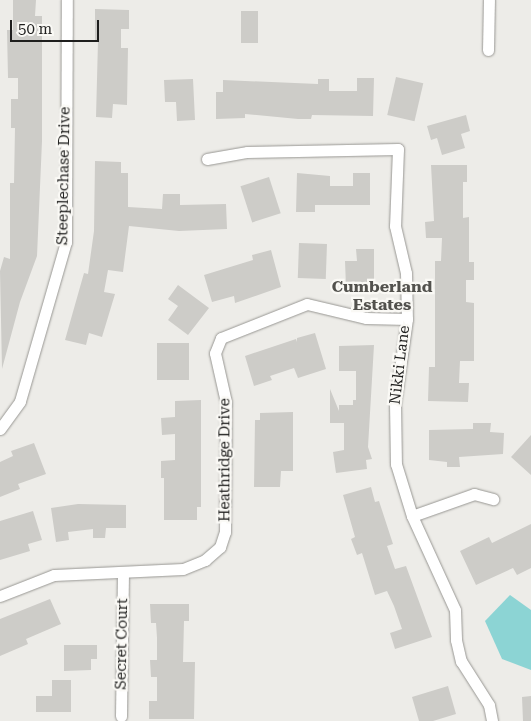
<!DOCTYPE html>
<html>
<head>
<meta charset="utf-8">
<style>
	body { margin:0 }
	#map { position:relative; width:531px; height:721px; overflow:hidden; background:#edece8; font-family:"Roboto Serif",serif }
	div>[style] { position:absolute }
	.water>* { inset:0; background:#8cd4d4 }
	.building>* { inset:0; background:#cdccc8; transform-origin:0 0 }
	.roads { filter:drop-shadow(0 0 1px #989793) drop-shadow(0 0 1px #989793) }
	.street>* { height:11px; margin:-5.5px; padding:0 5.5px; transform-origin:5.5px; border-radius:5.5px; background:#fff }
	span { translate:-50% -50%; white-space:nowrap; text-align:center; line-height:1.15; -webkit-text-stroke:4.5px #faf9f5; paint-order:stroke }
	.street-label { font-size:15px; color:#1f1f1e }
	.neighbourhood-label { font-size:16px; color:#52514d; font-weight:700 }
	.scale { position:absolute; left:10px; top:20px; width:89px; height:22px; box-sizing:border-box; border:2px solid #1f1f1e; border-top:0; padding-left:6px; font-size:15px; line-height:18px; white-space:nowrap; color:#1f1f1e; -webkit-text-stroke:4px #faf9f5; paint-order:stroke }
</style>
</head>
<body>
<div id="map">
	<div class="water">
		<div style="clip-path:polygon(510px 595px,531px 610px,531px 670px,502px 659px,485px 621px)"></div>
	</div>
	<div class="building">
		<div style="clip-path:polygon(13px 0,36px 0,35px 16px,42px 16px,42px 141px,37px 256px,20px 302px,2px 369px,0 271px,4px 257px,10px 259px,10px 183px,14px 183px,15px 128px,11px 128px,11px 99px,18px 99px,18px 78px,8px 78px,7px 30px,13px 30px)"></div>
		<div style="clip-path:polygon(95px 9px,129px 10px,129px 29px,121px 29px,121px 48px,128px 48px,127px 105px,113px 104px,112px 118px,96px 117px,98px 41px,95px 41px)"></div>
		<div style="left:241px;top:11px;width:17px;height:32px"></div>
		<div style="left:396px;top:77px;width:28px;height:39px;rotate:13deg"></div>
		<div style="clip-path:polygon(357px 78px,374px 78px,373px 116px,312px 115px,311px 119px,298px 119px,245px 114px,245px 118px,216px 119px,216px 92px,223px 92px,223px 80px,318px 84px,318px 79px,329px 79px,329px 91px,357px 91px)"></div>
		<div style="clip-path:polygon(193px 79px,195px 120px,177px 121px,176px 102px,165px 102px,164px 80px)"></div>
		<div style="clip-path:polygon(466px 115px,470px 131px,461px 134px,465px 148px,442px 155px,437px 138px,431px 140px,427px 126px)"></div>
		<div style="clip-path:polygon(95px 161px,121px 162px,121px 173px,128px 173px,128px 207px,162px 209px,163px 194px,180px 194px,180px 205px,226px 204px,227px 229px,179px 231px,129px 226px,123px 272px,108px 270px,104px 292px,115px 294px,102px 337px,89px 333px,86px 345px,65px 340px,84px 273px,88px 274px,94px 231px)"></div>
		<div style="clip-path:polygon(431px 165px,467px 165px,467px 182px,463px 182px,463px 218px,469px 217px,469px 262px,474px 262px,474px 280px,466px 280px,466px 302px,474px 303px,474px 361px,460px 361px,459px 383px,469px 383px,468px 402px,428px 401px,429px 367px,435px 367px,435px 261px,441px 261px,442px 238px,426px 238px,425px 222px,434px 221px)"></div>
		<div style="clip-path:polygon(297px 173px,330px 176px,330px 186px,353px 186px,353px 173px,370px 173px,370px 205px,315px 205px,315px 212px,296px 212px)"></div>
		<div style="left:269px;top:177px;width:38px;height:30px;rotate:72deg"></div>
		<div style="left:299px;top:243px;width:28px;height:35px;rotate:2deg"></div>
		<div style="clip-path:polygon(356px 249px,374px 249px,374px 286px,346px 287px,345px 261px,357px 261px)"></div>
		<div style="clip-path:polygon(271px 250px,281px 287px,235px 303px,234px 296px,212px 302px,204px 275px,253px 260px,252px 255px)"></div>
		<div style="clip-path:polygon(178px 285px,209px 308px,188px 335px,168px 320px,178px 306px,168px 299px)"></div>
		<div style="clip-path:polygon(315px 333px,326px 369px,298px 378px,294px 368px,270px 376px,272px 380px,254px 386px,245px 356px,296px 339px,297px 342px,297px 338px)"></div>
		<div style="left:157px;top:343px;width:32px;height:37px"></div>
		<div style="clip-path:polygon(374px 345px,368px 447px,372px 459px,366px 460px,367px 469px,336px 473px,333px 452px,344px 450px,344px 423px,330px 423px,330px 389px,339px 411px,339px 405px,353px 405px,353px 400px,356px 400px,356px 371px,339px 371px,339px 346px)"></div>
		<div style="clip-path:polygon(201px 400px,201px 507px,197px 507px,197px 520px,164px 520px,164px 478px,161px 478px,161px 461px,175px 460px,175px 434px,162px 435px,161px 418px,175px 417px,175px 401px)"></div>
		<div style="clip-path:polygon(293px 412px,293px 471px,281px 471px,280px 487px,254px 487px,255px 420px,260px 420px,260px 413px)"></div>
		<div style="clip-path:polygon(473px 423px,491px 423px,490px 432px,504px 433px,503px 454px,459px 457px,460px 467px,447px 467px,447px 462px,429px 460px,429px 430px,473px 429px)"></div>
		<div style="clip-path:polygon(531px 435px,531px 475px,511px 457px)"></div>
		<div style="clip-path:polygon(34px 443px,46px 474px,18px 484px,20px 489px,0 497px,0 462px,13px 456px,11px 451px)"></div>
		<div style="clip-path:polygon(371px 487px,375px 502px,379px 501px,393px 544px,387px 546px,395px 569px,406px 566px,432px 637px,395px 649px,390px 633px,402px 629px,394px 606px,387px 591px,375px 595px,362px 553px,357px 555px,351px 539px,355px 537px,343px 495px)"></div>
		<div style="clip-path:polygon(78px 504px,126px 505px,126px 528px,106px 528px,105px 538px,93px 538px,93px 529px,68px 532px,69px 540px,56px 542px,51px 508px)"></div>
		<div style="clip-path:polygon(33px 511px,42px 540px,28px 544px,30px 551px,0 560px,0 521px)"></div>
		<div style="clip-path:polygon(531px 524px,531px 568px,517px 575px,513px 568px,476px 585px,460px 551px,489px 537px,492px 543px)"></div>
		<div style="clip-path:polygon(50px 599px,61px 624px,26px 639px,28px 644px,0 656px,0 619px)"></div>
		<div style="clip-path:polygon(150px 604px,189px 604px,189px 621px,184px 621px,183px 662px,195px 662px,194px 719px,149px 719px,149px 701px,157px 701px,157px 677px,151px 677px,150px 660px,157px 660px,157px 638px,156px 623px,151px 623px)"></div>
		<div style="clip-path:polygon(64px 645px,97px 645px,97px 659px,91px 659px,91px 670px,64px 671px)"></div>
		<div style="clip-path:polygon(52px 680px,71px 680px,71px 712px,36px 712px,36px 696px,52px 696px)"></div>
		<div style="clip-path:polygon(448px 686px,456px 714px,433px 721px,419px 721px,412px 697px)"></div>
		<div style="clip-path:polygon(531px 696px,531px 721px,523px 721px,522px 697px)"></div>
	</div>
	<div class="roads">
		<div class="street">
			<div style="left:488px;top:50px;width:50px;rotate:-88.9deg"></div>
			<div style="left:207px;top:159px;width:41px;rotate:-9.9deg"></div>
			<div style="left:247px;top:152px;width:151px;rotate:-1.1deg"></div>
			<div style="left:398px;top:149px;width:77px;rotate:92.2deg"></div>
			<div style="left:395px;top:226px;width:48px;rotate:76.8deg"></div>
			<div style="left:406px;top:273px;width:46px;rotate:88.8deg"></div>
			<div style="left:407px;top:319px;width:85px;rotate:98.1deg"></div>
			<div style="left:395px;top:403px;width:61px;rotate:89.1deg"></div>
			<div style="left:396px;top:464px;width:54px;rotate:72.9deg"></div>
			<div style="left:412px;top:516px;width:103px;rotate:65.4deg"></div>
			<div style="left:455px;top:610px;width:30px;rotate:88deg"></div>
			<div style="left:456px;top:640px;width:22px;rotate:77deg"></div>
			<div style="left:461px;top:661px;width:52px;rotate:57.5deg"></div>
			<div style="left:489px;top:705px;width:16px;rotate:79deg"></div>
			<div style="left:0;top:429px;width:34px;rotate:-54deg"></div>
			<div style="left:20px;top:401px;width:166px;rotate:-73.9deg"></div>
			<div style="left:66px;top:242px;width:242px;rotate:-89.8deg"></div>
			<div style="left:412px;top:516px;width:66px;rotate:-19.5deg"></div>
			<div style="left:474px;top:494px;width:20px;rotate:15deg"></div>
			<div style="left:0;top:596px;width:58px;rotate:-21.3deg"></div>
			<div style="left:54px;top:575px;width:129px;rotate:-2.7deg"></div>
			<div style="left:183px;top:569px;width:24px;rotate:-22deg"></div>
			<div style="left:205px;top:560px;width:20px;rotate:-41deg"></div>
			<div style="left:220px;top:547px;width:16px;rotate:-72deg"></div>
			<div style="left:225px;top:532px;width:130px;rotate:-89.6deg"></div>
			<div style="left:226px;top:402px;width:50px;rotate:-102.7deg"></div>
			<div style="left:215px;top:353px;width:16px;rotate:-68deg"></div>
			<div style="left:221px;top:338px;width:92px;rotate:-21.6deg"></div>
			<div style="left:307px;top:304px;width:61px;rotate:13.3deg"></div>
			<div style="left:366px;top:318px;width:41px;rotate:1.4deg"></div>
			<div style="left:121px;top:716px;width:144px;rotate:-89.2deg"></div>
		</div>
	</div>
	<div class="street-label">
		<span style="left:64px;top:176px;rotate:-89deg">Steeplechase Drive</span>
		<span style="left:400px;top:365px;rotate:-83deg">Nikki Lane</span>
		<span style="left:225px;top:460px;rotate:-90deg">Heathridge Drive</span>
		<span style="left:122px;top:644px;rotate:-89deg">Secret Court</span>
	</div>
	<div class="neighbourhood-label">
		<span style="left:382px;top:296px">Cumberland<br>Estates</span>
	</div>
	<div class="scale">50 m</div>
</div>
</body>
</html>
